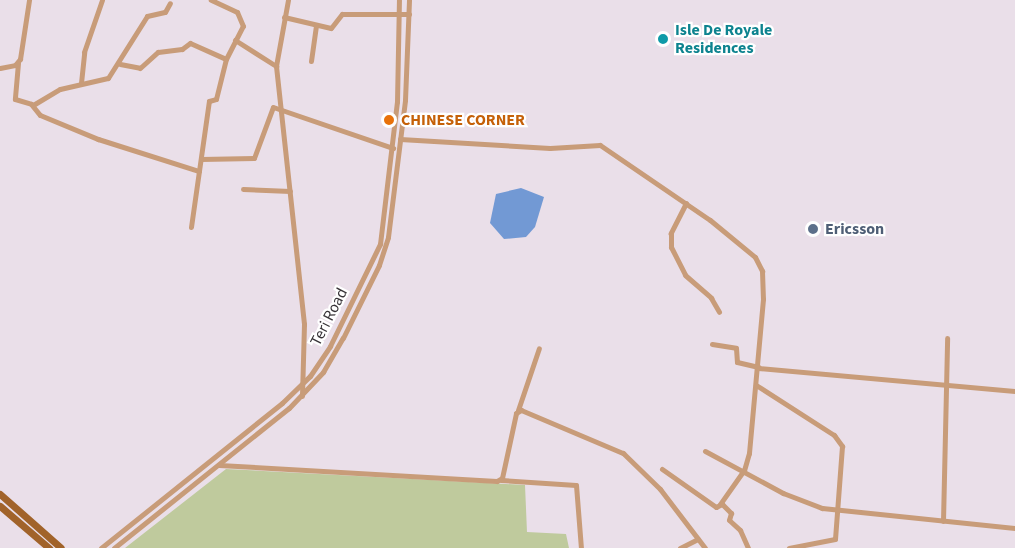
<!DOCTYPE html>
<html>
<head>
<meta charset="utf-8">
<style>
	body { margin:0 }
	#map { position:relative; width:1015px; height:548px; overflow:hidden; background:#eadfe9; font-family:"Source Sans 3",sans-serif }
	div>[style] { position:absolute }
	.green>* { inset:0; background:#bfca9d }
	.water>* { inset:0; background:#7299d4 }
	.minor>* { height:5px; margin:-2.5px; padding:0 2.5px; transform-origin:2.5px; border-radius:2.5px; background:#c89c79 }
	.major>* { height:7px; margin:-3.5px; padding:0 3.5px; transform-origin:3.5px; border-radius:3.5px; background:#a1632a }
	.dots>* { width:16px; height:16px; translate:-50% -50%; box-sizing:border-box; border:3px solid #fff; border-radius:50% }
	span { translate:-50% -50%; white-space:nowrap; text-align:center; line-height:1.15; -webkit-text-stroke:4.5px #fff; paint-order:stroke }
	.culture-label { font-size:16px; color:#0d838f; font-weight:700 }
	.left { translate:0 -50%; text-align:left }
	.food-label { font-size:16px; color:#c56008; font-weight:700 }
	.service-label { font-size:16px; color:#4e5e75; font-weight:700 }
	.street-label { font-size:16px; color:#383438 }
</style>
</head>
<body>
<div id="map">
	<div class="green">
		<div style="clip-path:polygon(226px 469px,525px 485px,527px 532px,566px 534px,569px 548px,125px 548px)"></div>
	</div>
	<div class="water">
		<div style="clip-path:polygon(521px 188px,544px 197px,535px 227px,526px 237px,504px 239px,490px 223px,496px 194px)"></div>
	</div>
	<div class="minor">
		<div style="left:288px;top:0;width:67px;rotate:100.3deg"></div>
		<div style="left:276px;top:66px;width:260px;rotate:83.8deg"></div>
		<div style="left:304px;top:324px;width:72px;rotate:91.6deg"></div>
		<div style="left:284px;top:17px;width:48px;rotate:13.2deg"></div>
		<div style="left:331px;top:28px;width:18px;rotate:-52deg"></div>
		<div style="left:342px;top:14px;width:67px"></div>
		<div style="left:235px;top:40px;width:49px;rotate:32.4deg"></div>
		<div style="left:311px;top:61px;width:36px;rotate:-82deg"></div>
		<div style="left:18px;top:63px;width:36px;rotate:95deg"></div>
		<div style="left:15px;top:99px;width:17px;rotate:17deg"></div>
		<div style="left:31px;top:104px;width:14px;rotate:51deg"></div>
		<div style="left:40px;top:115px;width:63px;rotate:22.5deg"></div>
		<div style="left:98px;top:139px;width:106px;rotate:17.6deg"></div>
		<div style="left:120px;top:64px;width:20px;rotate:11deg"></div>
		<div style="left:140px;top:68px;width:24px;rotate:-42deg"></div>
		<div style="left:158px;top:52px;width:24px;rotate:-7deg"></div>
		<div style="left:182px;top:49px;width:10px;rotate:-37deg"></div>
		<div style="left:190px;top:43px;width:39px;rotate:24deg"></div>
		<div style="left:0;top:68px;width:15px;rotate:-11deg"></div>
		<div style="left:15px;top:65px;width:8px;rotate:-50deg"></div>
		<div style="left:20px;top:59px;width:60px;rotate:-81.3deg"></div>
		<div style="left:81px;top:83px;width:31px;rotate:-84deg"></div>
		<div style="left:84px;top:52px;width:55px;rotate:-70.9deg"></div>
		<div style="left:33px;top:105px;width:31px;rotate:-31deg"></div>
		<div style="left:60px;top:89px;width:49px;rotate:-12.9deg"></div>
		<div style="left:108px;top:78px;width:73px;rotate:-57.8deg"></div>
		<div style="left:147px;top:16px;width:18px;rotate:-13deg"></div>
		<div style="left:165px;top:12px;width:10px;rotate:-61deg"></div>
		<div style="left:400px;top:139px;width:150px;rotate:3.4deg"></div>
		<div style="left:550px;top:148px;width:50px;rotate:-3.4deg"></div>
		<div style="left:600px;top:145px;width:133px;rotate:34.3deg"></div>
		<div style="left:710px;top:220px;width:58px;rotate:39.4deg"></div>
		<div style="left:755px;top:257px;width:16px;rotate:63deg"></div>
		<div style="left:762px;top:271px;width:28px;rotate:88deg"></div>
		<div style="left:763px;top:299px;width:155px;rotate:95.2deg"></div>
		<div style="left:749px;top:453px;width:18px;rotate:106deg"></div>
		<div style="left:744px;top:470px;width:42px;rotate:125.2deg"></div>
		<div style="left:201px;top:159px;width:53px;rotate:-1.1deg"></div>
		<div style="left:254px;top:158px;width:54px;rotate:-69.6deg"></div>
		<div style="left:273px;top:107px;width:127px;rotate:18.9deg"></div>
		<div style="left:243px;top:189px;width:47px;rotate:2.4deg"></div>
		<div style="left:686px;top:203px;width:34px;rotate:117deg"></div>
		<div style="left:671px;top:233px;width:14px;rotate:90deg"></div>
		<div style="left:671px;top:247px;width:31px;rotate:63deg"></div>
		<div style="left:685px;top:275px;width:35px;rotate:41deg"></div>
		<div style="left:711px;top:298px;width:16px;rotate:60deg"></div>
		<div style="left:191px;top:227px;width:127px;rotate:-81.9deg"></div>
		<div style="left:209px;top:101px;width:7px;rotate:-16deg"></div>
		<div style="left:216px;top:99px;width:41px;rotate:-76deg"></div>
		<div style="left:226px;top:59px;width:37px;rotate:-63deg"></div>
		<div style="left:243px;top:26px;width:15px;rotate:-113deg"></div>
		<div style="left:237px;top:12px;width:29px;rotate:-155deg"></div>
		<div style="left:712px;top:344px;width:24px;rotate:9deg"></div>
		<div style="left:736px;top:348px;width:14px;rotate:86deg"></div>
		<div style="left:737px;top:362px;width:22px;rotate:13deg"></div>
		<div style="left:758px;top:368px;width:258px;rotate:5.1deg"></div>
		<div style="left:756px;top:385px;width:93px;rotate:32.7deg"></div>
		<div style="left:834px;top:435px;width:14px;rotate:54deg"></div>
		<div style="left:842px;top:446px;width:93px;rotate:94.3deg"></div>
		<div style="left:835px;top:539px;width:47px;rotate:168.9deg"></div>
		<div style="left:518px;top:410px;width:65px;rotate:-71.3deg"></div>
		<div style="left:705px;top:451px;width:89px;rotate:28.3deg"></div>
		<div style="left:783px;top:493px;width:42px;rotate:21deg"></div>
		<div style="left:822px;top:508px;width:194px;rotate:5.9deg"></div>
		<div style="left:219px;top:465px;width:278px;rotate:3.3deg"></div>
		<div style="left:497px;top:481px;width:6px;rotate:-31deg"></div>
		<div style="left:502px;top:478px;width:66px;rotate:-77.8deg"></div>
		<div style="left:516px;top:413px;width:6px;rotate:-31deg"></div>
		<div style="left:521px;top:410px;width:111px;rotate:22.9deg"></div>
		<div style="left:623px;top:453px;width:52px;rotate:44.2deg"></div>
		<div style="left:660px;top:489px;width:74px;rotate:52.7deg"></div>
		<div style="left:662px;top:469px;width:66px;rotate:35.1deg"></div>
		<div style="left:716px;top:507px;width:7px;rotate:-27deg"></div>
		<div style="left:722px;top:504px;width:13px;rotate:45deg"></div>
		<div style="left:731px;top:513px;width:7px;rotate:106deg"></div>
		<div style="left:729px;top:520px;width:15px;rotate:42deg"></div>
		<div style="left:740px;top:530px;width:20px;rotate:66deg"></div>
		<div style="left:501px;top:480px;width:75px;rotate:3.8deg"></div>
		<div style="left:576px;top:485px;width:63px;rotate:85.5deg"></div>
		<div style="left:943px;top:521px;width:183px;rotate:-88.7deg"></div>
		<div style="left:101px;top:548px;width:232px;rotate:-38.7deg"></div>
		<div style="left:282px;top:403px;width:39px;rotate:-44deg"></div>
		<div style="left:310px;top:376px;width:36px;rotate:-56deg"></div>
		<div style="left:330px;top:346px;width:114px;rotate:-63.9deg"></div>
		<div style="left:380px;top:244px;width:143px;rotate:-83.2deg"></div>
		<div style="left:397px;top:102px;width:102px;rotate:-88.9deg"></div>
		<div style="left:114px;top:548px;width:224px;rotate:-38.7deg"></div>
		<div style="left:289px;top:408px;width:50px;rotate:-46.6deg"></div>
		<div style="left:323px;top:372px;width:39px;rotate:-60deg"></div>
		<div style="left:343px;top:338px;width:81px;rotate:-63.7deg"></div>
		<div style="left:379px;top:265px;width:29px;rotate:-72deg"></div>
		<div style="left:388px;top:237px;width:138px;rotate:-82.9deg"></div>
		<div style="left:405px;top:100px;width:100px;rotate:-87.7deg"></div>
		<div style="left:680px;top:548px;width:20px;rotate:-27deg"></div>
	</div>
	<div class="major">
		<div style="left:0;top:494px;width:81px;rotate:41.5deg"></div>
		<div style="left:0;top:506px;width:65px;rotate:40.6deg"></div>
	</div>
	<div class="dots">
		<div style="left:663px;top:39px;background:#0f9aa8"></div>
		<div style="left:389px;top:120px;background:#e8710a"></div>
		<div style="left:813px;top:229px;background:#5c6f8a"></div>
	</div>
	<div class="culture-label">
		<span class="left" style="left:675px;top:39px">Isle De Royale<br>Residences</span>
	</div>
	<div class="food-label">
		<span class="left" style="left:401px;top:120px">CHINESE CORNER</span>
	</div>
	<div class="service-label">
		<span class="left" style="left:825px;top:229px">Ericsson</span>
	</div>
	<div class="street-label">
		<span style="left:329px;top:317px;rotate:-63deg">Teri Road</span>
	</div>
</div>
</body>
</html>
